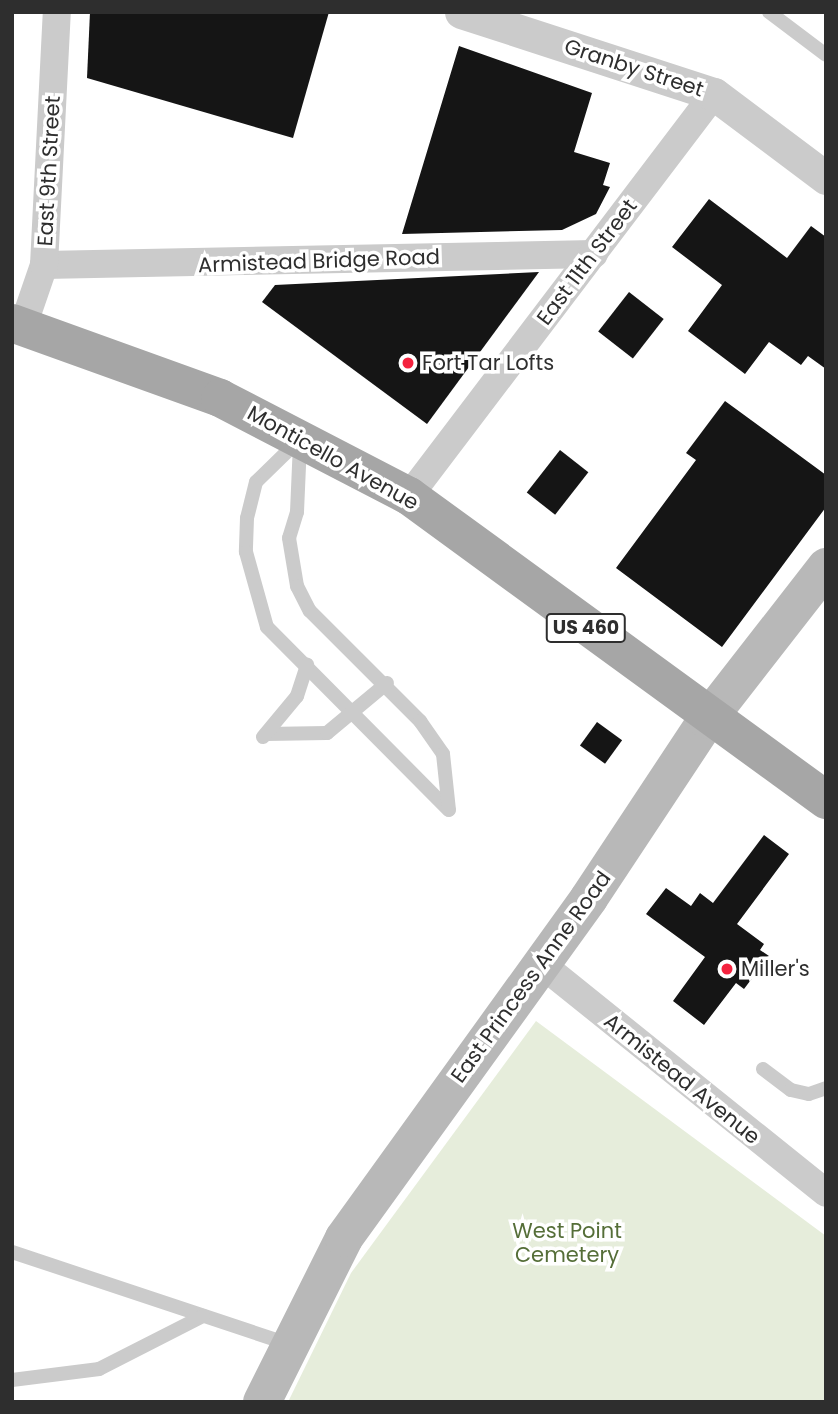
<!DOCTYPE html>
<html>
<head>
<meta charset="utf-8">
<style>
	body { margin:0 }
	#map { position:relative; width:838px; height:1414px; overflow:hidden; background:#fff; font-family:Poppins,sans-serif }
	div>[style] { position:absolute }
	.green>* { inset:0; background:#e6eddb }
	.building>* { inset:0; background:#151515; transform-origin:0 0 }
	.service>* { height:14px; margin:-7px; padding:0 7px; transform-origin:7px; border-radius:7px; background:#cbcbcb }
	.minor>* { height:28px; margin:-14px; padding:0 14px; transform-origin:14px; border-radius:14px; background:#cbcbcb }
	.tertiary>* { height:33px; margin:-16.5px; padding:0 16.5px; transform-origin:16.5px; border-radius:16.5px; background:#cbcbcb }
	.secondary>* { height:38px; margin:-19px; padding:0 19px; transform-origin:19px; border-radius:19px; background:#b8b8b8 }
	.primary>* { height:38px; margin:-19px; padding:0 19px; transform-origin:19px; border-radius:19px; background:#a6a6a6 }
	.dots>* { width:19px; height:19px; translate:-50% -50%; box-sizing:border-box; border:4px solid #fff; border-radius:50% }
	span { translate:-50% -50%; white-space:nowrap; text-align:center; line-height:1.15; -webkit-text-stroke:7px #fff; paint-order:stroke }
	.shield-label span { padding:2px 5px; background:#fff; border:2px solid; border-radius:5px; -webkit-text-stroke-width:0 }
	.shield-label { font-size:19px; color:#2e2e2e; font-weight:700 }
	.street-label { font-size:21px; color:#2e2e2e }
	.poi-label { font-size:21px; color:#2e2e2e }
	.left { translate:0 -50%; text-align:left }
	.park-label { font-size:21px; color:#556e38 }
	.frame { position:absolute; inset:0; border:14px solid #2e2e2e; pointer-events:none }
</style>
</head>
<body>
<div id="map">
	<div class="green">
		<div style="clip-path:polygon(536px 1021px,826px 1236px,826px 1402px,288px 1402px,351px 1273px)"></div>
	</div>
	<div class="building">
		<div style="clip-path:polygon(90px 12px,329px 12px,293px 138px,87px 78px)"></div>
		<div style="clip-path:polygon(459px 46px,592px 93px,574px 152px,610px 163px,603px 185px,610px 187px,596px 214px,562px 230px,402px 234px)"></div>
		<div style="clip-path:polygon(709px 199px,787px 258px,811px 226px,826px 237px,826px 369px,808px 356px,801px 365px,769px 342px,745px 374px,688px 331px,722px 285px,672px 247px)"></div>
		<div style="clip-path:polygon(539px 272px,427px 424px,262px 302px,275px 285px)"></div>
		<div style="left:629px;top:292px;width:44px;height:50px;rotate:38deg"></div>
		<div style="clip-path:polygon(725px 401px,826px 475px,826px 507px,722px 647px,616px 568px,696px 460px,686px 453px)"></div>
		<div style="left:560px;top:450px;width:36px;height:54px;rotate:38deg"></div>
		<div style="left:597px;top:722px;width:31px;height:29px;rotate:36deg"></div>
		<div style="clip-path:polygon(764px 835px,789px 854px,737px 924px,764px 944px,760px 950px,769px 956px,744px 989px,736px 983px,704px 1025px,673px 1001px,705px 957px,646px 914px,666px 888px,691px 906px,700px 893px,713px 903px)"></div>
	</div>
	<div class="service">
		<div style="left:769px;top:12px;width:71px;rotate:37deg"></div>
		<div style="left:297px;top:442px;width:57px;rotate:135.7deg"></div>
		<div style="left:256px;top:482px;width:37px;rotate:104deg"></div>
		<div style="left:247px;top:518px;width:34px;rotate:92deg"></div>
		<div style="left:246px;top:552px;width:78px;rotate:74.4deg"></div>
		<div style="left:267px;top:627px;width:258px;rotate:45.2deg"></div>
		<div style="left:300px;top:443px;width:69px;rotate:92.5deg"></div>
		<div style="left:297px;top:512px;width:27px;rotate:107deg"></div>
		<div style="left:289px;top:538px;width:49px;rotate:80.5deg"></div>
		<div style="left:297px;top:586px;width:28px;rotate:63deg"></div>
		<div style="left:310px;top:611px;width:156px;rotate:45deg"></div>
		<div style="left:420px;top:721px;width:40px;rotate:55.1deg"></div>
		<div style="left:443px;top:754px;width:56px;rotate:83.9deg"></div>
		<div style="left:266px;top:734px;width:61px;rotate:-0.9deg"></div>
		<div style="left:327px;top:733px;width:78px;rotate:-39.8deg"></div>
		<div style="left:263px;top:737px;width:53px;rotate:-50.3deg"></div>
		<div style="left:297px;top:696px;width:33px;rotate:-72deg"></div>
		<div style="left:763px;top:1069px;width:35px;rotate:37deg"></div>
		<div style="left:791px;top:1090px;width:18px;rotate:13deg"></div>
		<div style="left:809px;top:1094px;width:18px;rotate:-19deg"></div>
		<div style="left:12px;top:1252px;width:291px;rotate:18.4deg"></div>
		<div style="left:12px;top:1380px;width:88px;rotate:-7.2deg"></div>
		<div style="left:99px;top:1369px;width:117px;rotate:-27deg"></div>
	</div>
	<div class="minor">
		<div style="left:44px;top:265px;width:550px;rotate:-1.15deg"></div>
		<div style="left:23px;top:326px;width:65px;rotate:-71deg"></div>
		<div style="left:44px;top:265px;width:253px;rotate:-87.1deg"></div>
		<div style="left:409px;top:496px;width:505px;rotate:-52.81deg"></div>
		<div style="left:540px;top:963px;width:367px;rotate:38.8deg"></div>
	</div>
	<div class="tertiary">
		<div style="left:461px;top:12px;width:266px;rotate:18deg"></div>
		<div style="left:714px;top:94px;width:140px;rotate:36.9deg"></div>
	</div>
	<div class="secondary">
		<div style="left:262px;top:1402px;width:183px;rotate:-63.4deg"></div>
		<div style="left:344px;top:1238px;width:419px;rotate:-54.2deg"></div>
		<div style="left:589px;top:898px;width:214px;rotate:-56.5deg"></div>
		<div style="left:707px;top:720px;width:194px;rotate:-52.1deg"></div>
	</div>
	<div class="primary">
		<div style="left:12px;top:323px;width:221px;rotate:19.8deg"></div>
		<div style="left:220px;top:398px;width:213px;rotate:27.4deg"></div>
		<div style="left:409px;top:496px;width:516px;rotate:36.09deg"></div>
	</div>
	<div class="dots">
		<div style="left:408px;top:363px;background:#f4223e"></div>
		<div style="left:727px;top:969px;background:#f4223e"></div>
	</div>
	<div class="shield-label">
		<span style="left:586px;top:628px">US 460</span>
	</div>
	<div class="street-label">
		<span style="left:634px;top:68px;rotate:18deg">Granby Street</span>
		<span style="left:49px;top:171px;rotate:-87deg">East 9th Street</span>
		<span style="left:319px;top:261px;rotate:-2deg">Armistead Bridge Road</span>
		<span style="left:587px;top:262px;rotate:-53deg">East 11th Street</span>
		<span style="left:333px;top:458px;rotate:29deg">Monticello Avenue</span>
		<span style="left:531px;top:977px;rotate:-54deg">East Princess Anne Road</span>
		<span style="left:682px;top:1079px;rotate:39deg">Armistead Avenue</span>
	</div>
	<div class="poi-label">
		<span class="left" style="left:422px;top:363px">Fort Tar Lofts</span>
		<span class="left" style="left:741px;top:969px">Miller's</span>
	</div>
	<div class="park-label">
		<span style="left:567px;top:1243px">West Point<br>Cemetery</span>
	</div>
	<div class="frame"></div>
</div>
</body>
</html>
